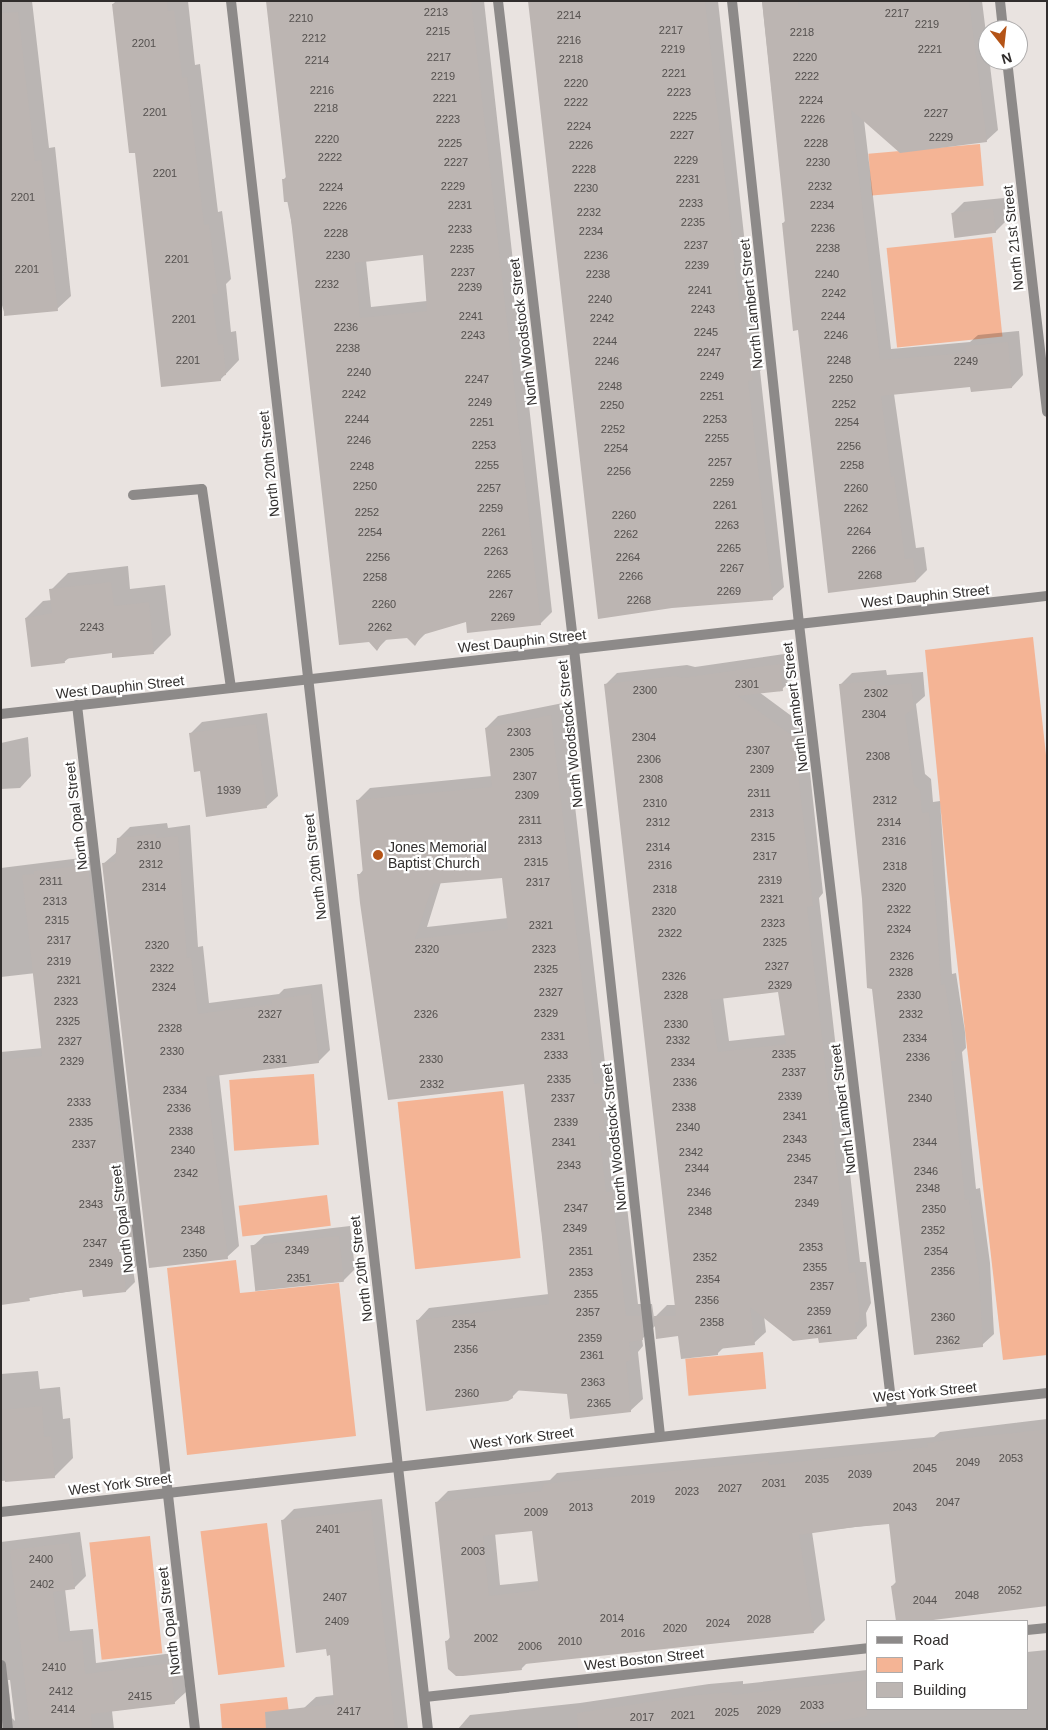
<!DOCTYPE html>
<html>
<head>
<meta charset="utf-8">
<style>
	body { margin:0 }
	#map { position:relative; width:1048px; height:1730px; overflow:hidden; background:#e9e3e0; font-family:Helvetica,sans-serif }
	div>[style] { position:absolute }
	.green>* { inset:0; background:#f4b495; transform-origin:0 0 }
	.shadow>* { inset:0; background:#0003 }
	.building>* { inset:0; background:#bcb5b2; transform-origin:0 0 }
	.service>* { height:10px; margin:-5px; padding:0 5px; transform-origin:5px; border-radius:5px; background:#8d8a89 }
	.minor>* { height:10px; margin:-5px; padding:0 5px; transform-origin:5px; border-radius:5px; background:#8d8a89 }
	.tertiary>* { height:10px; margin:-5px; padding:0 5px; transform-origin:5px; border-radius:5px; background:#8d8a89 }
	.dots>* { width:14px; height:14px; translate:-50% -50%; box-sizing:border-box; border:2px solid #fff; border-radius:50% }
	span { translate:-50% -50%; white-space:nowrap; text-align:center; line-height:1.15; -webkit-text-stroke:4.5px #fff; paint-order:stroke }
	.number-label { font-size:11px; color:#54504e }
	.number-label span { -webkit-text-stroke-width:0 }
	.street-label { font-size:14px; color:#312e2d }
	.poi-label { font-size:14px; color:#312e2d }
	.left { translate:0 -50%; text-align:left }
	.frame { position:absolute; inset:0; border:2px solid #312e2d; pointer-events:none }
	.legend { position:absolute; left:866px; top:1620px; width:162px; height:90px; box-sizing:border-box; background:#fff; border:1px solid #adabab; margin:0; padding:6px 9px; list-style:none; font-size:15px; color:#312e2d }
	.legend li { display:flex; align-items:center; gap:10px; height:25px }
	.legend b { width:25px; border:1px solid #adabab }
	.north { position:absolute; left:978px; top:20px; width:50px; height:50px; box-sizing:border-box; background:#fff; border:1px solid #adabab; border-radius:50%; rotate:164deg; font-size:14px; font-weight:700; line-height:20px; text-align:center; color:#312e2d }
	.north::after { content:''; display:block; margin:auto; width:18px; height:22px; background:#b45316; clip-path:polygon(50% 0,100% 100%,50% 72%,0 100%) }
</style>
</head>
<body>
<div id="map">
	<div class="green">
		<div style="left:980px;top:144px;width:42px;height:112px;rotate:85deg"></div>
		<div style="left:992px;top:237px;width:100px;height:106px;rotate:84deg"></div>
		<div style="clip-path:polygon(1033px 637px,1047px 764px,1047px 1355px,1003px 1360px,948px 883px,925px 650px)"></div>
		<div style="left:314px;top:1074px;width:71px;height:85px;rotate:86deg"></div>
		<div style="left:503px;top:1091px;width:168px;height:106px;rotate:84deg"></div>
		<div style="left:327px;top:1195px;width:31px;height:89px;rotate:83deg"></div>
		<div style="clip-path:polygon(236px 1260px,240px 1293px,339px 1283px,356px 1436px,187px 1455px,167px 1268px)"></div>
		<div style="left:763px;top:1352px;width:37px;height:78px;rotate:85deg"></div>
		<div style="left:267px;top:1523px;width:145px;height:67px;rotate:83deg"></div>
		<div style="left:150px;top:1536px;width:118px;height:61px;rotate:84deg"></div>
		<div style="clip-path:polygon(287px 1697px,291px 1729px,222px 1729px,220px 1704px)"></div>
	</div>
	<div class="shadow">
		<div style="clip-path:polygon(1px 1px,32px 1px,49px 148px,55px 147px,71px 296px,57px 309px,5px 315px,1px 302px)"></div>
		<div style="clip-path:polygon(116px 1px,188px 1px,195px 65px,200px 64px,218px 212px,222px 211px,231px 279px,226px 284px,231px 332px,236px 331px,239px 360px,221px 379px,136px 151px,113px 4px)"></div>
		<div style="clip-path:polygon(evenodd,268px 1px,484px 1px,552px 612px,540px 624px,467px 621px,426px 633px,415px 644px,407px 637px,388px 638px,377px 649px,283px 180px,287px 176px,268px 1px,424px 254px,427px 301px,371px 307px,366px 260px,424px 254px)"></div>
		<div style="clip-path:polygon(529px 1px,718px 1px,754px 325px,758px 324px,764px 367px,760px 371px,784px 587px,772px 598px)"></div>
		<div style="clip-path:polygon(762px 1px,982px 1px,998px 130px,986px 141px,864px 120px,891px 349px,970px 342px,978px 335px,1019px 331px,1023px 375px,1012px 387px,971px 386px,894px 394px,916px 548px,924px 547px,927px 570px,916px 581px,829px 591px,800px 329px,783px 223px,786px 220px)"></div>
		<div style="clip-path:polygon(1004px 198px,1007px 220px,995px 232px,952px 214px,964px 202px)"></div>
		<div style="clip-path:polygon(128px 566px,130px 589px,165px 585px,171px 635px,154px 652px,113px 652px,70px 657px,64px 662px,26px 618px,43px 601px,52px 600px,51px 590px,68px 573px)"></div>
		<div style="clip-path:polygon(evenodd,791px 653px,794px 678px,782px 689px,759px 692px,805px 726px,823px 893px,819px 898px,860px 1262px,866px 1262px,871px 1303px,866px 1313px,867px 1326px,856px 1338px,820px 1336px,764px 1316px,766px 1332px,754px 1343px,724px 1347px,718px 1353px,656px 1325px,642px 1339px,643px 1346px,638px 1352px,643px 1399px,630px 1411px,568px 1392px,520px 1389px,512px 1397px,417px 1321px,429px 1308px,549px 1294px,525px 1083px,359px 875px,364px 869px,357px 801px,370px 788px,492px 776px,486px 728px,498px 716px,563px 703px,606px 1072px,612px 1071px,617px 1119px,611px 1125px,618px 1181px,624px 1180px,638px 1304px,652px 1304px,654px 1318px,667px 1305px,676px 1305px,606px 684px,617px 673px,687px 665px,695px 667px,791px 653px,503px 876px,508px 918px,427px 927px,441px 882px,503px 876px,791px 653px,780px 991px,786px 1035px,729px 1041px,723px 997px,780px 991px)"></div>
		<div style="clip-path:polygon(886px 670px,887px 675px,923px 672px,925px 696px,916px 704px,925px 774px,931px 779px,933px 802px,940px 801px,952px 974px,956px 973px,965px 1032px,966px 1048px,962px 1052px,976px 1189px,980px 1188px,990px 1263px,994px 1334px,982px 1345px,863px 899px,840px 685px,852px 673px)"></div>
		<div style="clip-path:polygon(267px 713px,278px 796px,266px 807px,190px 734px,202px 722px)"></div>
		<div style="clip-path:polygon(28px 737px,31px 776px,20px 788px,1px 789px,1px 743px)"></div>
		<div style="clip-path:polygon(167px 823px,168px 828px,190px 825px,198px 947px,203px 946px,209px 1003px,279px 994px,284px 989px,322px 984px,330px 1050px,318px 1062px,219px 1074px,239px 1246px,227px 1257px,103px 864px,117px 852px,118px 839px,130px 827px)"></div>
		<div style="clip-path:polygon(97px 856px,144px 1260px,133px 1269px,135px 1282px,126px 1291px,83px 1289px,1px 1303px,1px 1052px,43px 1048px,36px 973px,1px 977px,1px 868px)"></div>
		<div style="clip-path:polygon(350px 1226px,355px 1269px,343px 1281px,252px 1247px,264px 1236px)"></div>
		<div style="clip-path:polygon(38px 1371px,40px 1389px,60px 1387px,63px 1419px,70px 1418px,73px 1458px,54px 1477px,1px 1481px,1px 1374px)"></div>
		<div style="clip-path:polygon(evenodd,1047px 1419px,1047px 1605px,897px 1621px,892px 1586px,897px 1581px,890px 1523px,812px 1532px,825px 1620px,814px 1631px,528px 1662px,521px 1669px,447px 1641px,451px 1636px,436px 1503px,448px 1491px,550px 1480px,557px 1473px,934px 1437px,940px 1432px,1047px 1419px,533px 1530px,539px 1581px,500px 1585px,495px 1533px,533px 1530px)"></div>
		<div style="clip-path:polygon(382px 1499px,408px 1729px,307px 1729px,304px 1708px,316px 1697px,334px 1695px,331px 1654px,282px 1521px,294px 1509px)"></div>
		<div style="clip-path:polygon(evenodd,80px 1532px,86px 1576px,74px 1588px,65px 1589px,70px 1631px,93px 1629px,96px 1663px,181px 1652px,186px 1692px,174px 1703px,112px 1711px,114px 1729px,1px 1729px,1px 1542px,80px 1532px,8px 1680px,10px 1680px,15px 1721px,12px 1718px,8px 1680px)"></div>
		<div style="clip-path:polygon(1047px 1650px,1047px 1729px,458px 1729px,470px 1715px,580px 1703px,709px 1684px,743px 1681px,743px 1684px,867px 1670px,867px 1709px,1027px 1709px,1027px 1652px)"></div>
	</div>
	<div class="building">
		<div style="clip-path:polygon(132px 1px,167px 1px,168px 11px,174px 10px,182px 78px,187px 77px,204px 225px,209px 224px,218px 294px,212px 294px,218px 345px,223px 344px,226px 375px,221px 376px,221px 381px,161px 387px,135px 153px,129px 153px,112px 4px)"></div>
		<div style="clip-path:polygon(evenodd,266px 1px,471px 1px,541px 625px,467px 633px,466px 622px,422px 635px,415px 646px,407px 638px,384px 640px,377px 651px,369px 642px,339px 645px,289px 202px,284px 202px,282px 179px,286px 179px,266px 1px,423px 255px,427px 311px,360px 318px,355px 263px,423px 255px)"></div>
		<div style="clip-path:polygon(528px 1px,705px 1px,743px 336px,747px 335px,753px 380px,748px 381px,773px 600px,672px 608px,598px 619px)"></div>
		<div style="clip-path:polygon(762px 1px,798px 1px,799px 7px,839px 2px,840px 5px,875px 1px,969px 1px,987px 142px,900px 153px,851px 110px,880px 360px,966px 353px,965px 346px,1008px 342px,1012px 388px,971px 392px,970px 387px,881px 396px,891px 477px,894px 476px,905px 559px,913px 558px,916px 582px,828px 593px,798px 330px,793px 331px,782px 223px,785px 223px)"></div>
		<div style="clip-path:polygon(18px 12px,35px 161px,41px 160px,58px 311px,4px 316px,1px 13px)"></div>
		<div style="left:993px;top:208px;width:25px;height:42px;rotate:83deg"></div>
		<div style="clip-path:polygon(111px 582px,114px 606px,149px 602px,154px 654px,112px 658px,112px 653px,64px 659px,65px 663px,31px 667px,25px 618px,52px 613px,49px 589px)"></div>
		<div style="clip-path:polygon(evenodd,780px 664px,783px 691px,738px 696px,794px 737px,813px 906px,807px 907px,849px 1273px,855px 1272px,860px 1315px,858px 1322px,855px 1322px,857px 1339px,819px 1343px,818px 1338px,793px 1341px,750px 1307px,755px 1345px,718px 1349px,718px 1355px,681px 1359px,678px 1336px,656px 1339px,654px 1316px,676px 1316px,604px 684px,675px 676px,683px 678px,780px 664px,778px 992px,786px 1044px,718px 1052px,710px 1000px,778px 992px)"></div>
		<div style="clip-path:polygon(875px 681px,876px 686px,911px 683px,914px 708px,905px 715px,914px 785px,920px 790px,922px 813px,929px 812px,941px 985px,945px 984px,954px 1044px,956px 1061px,951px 1061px,965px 1200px,969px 1199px,979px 1275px,983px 1347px,914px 1355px,872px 989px,867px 988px,862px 899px,839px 684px)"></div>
		<div style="clip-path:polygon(evenodd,551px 715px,594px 1084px,600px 1083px,605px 1133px,599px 1133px,606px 1192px,612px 1192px,626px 1316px,640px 1316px,643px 1340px,629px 1342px,631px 1360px,626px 1362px,631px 1412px,570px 1419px,567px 1394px,512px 1390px,513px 1398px,508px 1401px,426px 1411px,416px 1320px,549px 1304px,542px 1237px,524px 1084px,388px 1100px,360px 903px,357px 874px,363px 874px,356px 800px,492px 787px,485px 728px,551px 715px,502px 878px,508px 929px,415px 939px,433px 884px,502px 878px)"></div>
		<div style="clip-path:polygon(256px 724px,267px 808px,206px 817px,200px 771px,194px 772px,189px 733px)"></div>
		<div style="clip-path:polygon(156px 834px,156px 838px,178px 836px,187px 958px,191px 957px,198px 1014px,272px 1004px,271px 1000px,311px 994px,319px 1063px,206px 1077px,228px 1259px,149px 1268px,102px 863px,115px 862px,117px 838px)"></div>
		<div style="clip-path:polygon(88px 865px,135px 1270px,124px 1271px,126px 1292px,83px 1297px,82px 1290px,29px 1297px,30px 1301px,1px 1305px,1px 1060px,42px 1056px,22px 875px,34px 874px,34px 871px)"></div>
		<div style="left:339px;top:1236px;width:46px;height:89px;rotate:84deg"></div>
		<div style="clip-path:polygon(42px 1406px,44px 1437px,51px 1436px,55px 1478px,5px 1482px,1px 1410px)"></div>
		<div style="clip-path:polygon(evenodd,1041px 1430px,1041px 1434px,1047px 1433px,1047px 1472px,1042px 1472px,1047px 1516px,1047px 1606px,925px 1621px,896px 1621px,891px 1586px,896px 1585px,889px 1524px,855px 1527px,799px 1535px,814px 1633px,525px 1664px,521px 1666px,522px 1670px,463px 1676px,456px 1676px,448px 1669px,445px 1641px,450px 1640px,435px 1502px,541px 1491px,544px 1484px,768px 1461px,769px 1465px,850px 1456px,928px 1447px,927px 1443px,954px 1439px,1041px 1430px,532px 1531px,539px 1590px,489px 1596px,483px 1536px,532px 1531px)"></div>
		<div style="clip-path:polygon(371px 1510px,395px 1729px,266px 1729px,265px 1712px,334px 1704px,330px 1655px,327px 1656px,326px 1649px,296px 1653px,281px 1520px)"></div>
		<div style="clip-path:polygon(69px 1543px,75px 1589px,53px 1592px,59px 1642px,82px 1640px,85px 1674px,170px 1663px,175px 1704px,91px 1714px,92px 1729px,30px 1729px,10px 1550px)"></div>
		<div style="clip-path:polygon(867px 1680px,867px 1716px,820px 1724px,821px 1729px,578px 1729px,577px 1713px,697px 1695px,732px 1692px,732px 1695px)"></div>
	</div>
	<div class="service">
		<div style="left:133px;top:495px;width:69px;rotate:-5deg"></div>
		<div style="left:202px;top:489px;width:201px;rotate:81.7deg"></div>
	</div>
	<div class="minor">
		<div style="left:231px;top:1px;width:1739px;rotate:83.5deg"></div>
		<div style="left:498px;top:1px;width:652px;rotate:83.31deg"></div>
		<div style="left:574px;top:649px;width:791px;rotate:83.76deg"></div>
		<div style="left:732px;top:1px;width:627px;rotate:83.86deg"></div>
		<div style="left:799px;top:624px;width:789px;rotate:83.24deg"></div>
		<div style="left:1000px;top:1px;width:29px;rotate:84deg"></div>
		<div style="left:1007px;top:60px;width:354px;rotate:83.5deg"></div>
		<div style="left:77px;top:705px;width:1031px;rotate:83.43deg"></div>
		<div style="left:1027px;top:1630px;width:20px;rotate:-6deg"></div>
		<div style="left:1px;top:1665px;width:64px;rotate:83.8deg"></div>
		<div style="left:425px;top:1697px;width:445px;rotate:-6.3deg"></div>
	</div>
	<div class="tertiary">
		<div style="left:1px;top:714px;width:1053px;rotate:-6.44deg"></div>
		<div style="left:1px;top:1512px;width:1053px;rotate:-6.49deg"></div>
	</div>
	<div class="dots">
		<div style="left:378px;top:855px;background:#b45316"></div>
	</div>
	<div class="number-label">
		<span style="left:436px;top:12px">2213</span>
		<span style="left:897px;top:13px">2217</span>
		<span style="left:569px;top:15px">2214</span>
		<span style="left:301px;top:18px">2210</span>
		<span style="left:927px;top:24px">2219</span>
		<span style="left:671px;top:30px">2217</span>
		<span style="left:438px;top:31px">2215</span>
		<span style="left:802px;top:32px">2218</span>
		<span style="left:314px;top:38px">2212</span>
		<span style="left:569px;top:40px">2216</span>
		<span style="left:144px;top:43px">2201</span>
		<span style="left:673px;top:49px">2219</span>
		<span style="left:930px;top:49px">2221</span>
		<span style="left:439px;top:57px">2217</span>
		<span style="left:805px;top:57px">2220</span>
		<span style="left:571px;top:59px">2218</span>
		<span style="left:317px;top:60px">2214</span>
		<span style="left:674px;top:73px">2221</span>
		<span style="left:443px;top:76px">2219</span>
		<span style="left:807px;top:76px">2222</span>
		<span style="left:576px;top:83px">2220</span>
		<span style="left:322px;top:90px">2216</span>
		<span style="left:679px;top:92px">2223</span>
		<span style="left:445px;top:98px">2221</span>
		<span style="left:811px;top:100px">2224</span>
		<span style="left:576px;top:102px">2222</span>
		<span style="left:326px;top:108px">2218</span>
		<span style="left:155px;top:112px">2201</span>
		<span style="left:936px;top:113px">2227</span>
		<span style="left:685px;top:116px">2225</span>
		<span style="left:448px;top:119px">2223</span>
		<span style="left:813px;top:119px">2226</span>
		<span style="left:579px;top:126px">2224</span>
		<span style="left:682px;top:135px">2227</span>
		<span style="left:941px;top:137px">2229</span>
		<span style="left:327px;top:139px">2220</span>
		<span style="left:450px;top:143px">2225</span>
		<span style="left:816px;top:143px">2228</span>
		<span style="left:581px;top:145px">2226</span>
		<span style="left:330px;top:157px">2222</span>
		<span style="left:686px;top:160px">2229</span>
		<span style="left:456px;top:162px">2227</span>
		<span style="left:818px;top:162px">2230</span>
		<span style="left:584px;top:169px">2228</span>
		<span style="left:165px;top:173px">2201</span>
		<span style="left:688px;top:179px">2231</span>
		<span style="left:453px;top:186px">2229</span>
		<span style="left:820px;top:186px">2232</span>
		<span style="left:331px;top:187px">2224</span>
		<span style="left:586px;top:188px">2230</span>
		<span style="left:23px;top:197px">2201</span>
		<span style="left:691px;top:203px">2233</span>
		<span style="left:460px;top:205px">2231</span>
		<span style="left:822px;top:205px">2234</span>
		<span style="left:335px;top:206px">2226</span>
		<span style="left:589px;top:212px">2232</span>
		<span style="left:693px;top:222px">2235</span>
		<span style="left:823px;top:228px">2236</span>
		<span style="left:460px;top:229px">2233</span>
		<span style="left:591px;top:231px">2234</span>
		<span style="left:336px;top:233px">2228</span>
		<span style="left:696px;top:245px">2237</span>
		<span style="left:828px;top:248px">2238</span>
		<span style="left:462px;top:249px">2235</span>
		<span style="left:338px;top:255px">2230</span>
		<span style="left:596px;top:255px">2236</span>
		<span style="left:177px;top:259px">2201</span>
		<span style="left:697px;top:265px">2239</span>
		<span style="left:27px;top:269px">2201</span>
		<span style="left:463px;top:272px">2237</span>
		<span style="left:598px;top:274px">2238</span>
		<span style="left:827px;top:274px">2240</span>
		<span style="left:327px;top:284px">2232</span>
		<span style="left:470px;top:287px">2239</span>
		<span style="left:700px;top:290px">2241</span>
		<span style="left:834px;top:293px">2242</span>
		<span style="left:600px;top:299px">2240</span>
		<span style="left:703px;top:309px">2243</span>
		<span style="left:471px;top:316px">2241</span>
		<span style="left:833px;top:316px">2244</span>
		<span style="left:602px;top:318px">2242</span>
		<span style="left:184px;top:319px">2201</span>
		<span style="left:346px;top:327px">2236</span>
		<span style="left:706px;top:332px">2245</span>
		<span style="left:473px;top:335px">2243</span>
		<span style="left:836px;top:335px">2246</span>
		<span style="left:605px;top:341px">2244</span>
		<span style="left:348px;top:348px">2238</span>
		<span style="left:709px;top:352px">2247</span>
		<span style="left:188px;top:360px">2201</span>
		<span style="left:839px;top:360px">2248</span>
		<span style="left:607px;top:361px">2246</span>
		<span style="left:966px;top:361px">2249</span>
		<span style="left:359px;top:372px">2240</span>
		<span style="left:712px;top:376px">2249</span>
		<span style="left:477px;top:379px">2247</span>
		<span style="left:841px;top:379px">2250</span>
		<span style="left:610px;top:386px">2248</span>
		<span style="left:354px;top:394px">2242</span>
		<span style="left:712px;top:396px">2251</span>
		<span style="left:480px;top:402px">2249</span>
		<span style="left:844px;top:404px">2252</span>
		<span style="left:612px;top:405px">2250</span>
		<span style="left:357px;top:419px">2244</span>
		<span style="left:715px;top:419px">2253</span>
		<span style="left:482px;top:422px">2251</span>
		<span style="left:847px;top:422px">2254</span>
		<span style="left:613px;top:429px">2252</span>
		<span style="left:717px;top:438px">2255</span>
		<span style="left:359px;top:440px">2246</span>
		<span style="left:484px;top:445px">2253</span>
		<span style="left:849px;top:446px">2256</span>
		<span style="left:616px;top:448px">2254</span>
		<span style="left:720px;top:462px">2257</span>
		<span style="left:487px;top:465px">2255</span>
		<span style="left:852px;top:465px">2258</span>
		<span style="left:362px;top:466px">2248</span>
		<span style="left:619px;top:471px">2256</span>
		<span style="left:722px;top:482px">2259</span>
		<span style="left:365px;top:486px">2250</span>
		<span style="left:489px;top:488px">2257</span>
		<span style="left:856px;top:488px">2260</span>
		<span style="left:725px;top:505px">2261</span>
		<span style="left:491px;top:508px">2259</span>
		<span style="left:856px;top:508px">2262</span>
		<span style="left:367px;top:512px">2252</span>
		<span style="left:624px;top:515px">2260</span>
		<span style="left:727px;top:525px">2263</span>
		<span style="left:859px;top:531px">2264</span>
		<span style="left:370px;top:532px">2254</span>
		<span style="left:494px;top:532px">2261</span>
		<span style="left:626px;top:534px">2262</span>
		<span style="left:729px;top:548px">2265</span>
		<span style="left:864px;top:550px">2266</span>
		<span style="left:496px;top:551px">2263</span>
		<span style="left:378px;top:557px">2256</span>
		<span style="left:628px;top:557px">2264</span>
		<span style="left:732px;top:568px">2267</span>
		<span style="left:499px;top:574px">2265</span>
		<span style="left:870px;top:575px">2268</span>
		<span style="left:631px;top:576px">2266</span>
		<span style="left:375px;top:577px">2258</span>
		<span style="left:729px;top:591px">2269</span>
		<span style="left:501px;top:594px">2267</span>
		<span style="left:639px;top:600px">2268</span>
		<span style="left:384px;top:604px">2260</span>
		<span style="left:503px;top:617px">2269</span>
		<span style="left:92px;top:627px">2243</span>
		<span style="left:380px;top:627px">2262</span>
		<span style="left:747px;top:684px">2301</span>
		<span style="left:645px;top:690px">2300</span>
		<span style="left:876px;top:693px">2302</span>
		<span style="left:874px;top:714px">2304</span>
		<span style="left:519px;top:732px">2303</span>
		<span style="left:644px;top:737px">2304</span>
		<span style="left:758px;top:750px">2307</span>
		<span style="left:522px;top:752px">2305</span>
		<span style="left:878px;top:756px">2308</span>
		<span style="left:649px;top:759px">2306</span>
		<span style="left:762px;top:769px">2309</span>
		<span style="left:525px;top:776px">2307</span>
		<span style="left:651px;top:779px">2308</span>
		<span style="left:229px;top:790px">1939</span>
		<span style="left:759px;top:793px">2311</span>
		<span style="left:527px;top:795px">2309</span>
		<span style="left:885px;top:800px">2312</span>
		<span style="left:655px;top:803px">2310</span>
		<span style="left:762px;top:813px">2313</span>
		<span style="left:530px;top:820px">2311</span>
		<span style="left:658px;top:822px">2312</span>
		<span style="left:889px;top:822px">2314</span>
		<span style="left:763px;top:837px">2315</span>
		<span style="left:530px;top:840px">2313</span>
		<span style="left:894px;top:841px">2316</span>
		<span style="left:149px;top:845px">2310</span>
		<span style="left:658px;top:847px">2314</span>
		<span style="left:765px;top:856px">2317</span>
		<span style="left:536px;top:862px">2315</span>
		<span style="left:151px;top:864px">2312</span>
		<span style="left:660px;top:865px">2316</span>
		<span style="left:895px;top:866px">2318</span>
		<span style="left:770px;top:880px">2319</span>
		<span style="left:51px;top:881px">2311</span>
		<span style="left:538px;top:882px">2317</span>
		<span style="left:154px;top:887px">2314</span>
		<span style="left:894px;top:887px">2320</span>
		<span style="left:665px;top:889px">2318</span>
		<span style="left:772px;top:899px">2321</span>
		<span style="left:55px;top:901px">2313</span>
		<span style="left:899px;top:909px">2322</span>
		<span style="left:664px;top:911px">2320</span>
		<span style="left:57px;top:920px">2315</span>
		<span style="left:773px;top:923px">2323</span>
		<span style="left:541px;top:925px">2321</span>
		<span style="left:899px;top:929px">2324</span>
		<span style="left:670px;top:933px">2322</span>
		<span style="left:59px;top:940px">2317</span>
		<span style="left:775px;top:942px">2325</span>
		<span style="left:157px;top:945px">2320</span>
		<span style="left:427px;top:949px">2320</span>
		<span style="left:544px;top:949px">2323</span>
		<span style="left:902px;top:956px">2326</span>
		<span style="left:59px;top:961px">2319</span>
		<span style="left:777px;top:966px">2327</span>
		<span style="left:162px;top:968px">2322</span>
		<span style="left:546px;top:969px">2325</span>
		<span style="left:901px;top:972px">2328</span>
		<span style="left:674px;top:976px">2326</span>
		<span style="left:69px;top:980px">2321</span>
		<span style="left:780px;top:985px">2329</span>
		<span style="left:164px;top:987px">2324</span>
		<span style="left:551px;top:992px">2327</span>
		<span style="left:676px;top:995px">2328</span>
		<span style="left:909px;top:995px">2330</span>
		<span style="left:66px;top:1001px">2323</span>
		<span style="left:546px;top:1013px">2329</span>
		<span style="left:270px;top:1014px">2327</span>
		<span style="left:426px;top:1014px">2326</span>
		<span style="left:911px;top:1014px">2332</span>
		<span style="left:68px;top:1021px">2325</span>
		<span style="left:676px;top:1024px">2330</span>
		<span style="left:170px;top:1028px">2328</span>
		<span style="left:553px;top:1036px">2331</span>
		<span style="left:915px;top:1038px">2334</span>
		<span style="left:678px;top:1040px">2332</span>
		<span style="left:70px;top:1041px">2327</span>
		<span style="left:172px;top:1051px">2330</span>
		<span style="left:784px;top:1054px">2335</span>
		<span style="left:556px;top:1055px">2333</span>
		<span style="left:918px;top:1057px">2336</span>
		<span style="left:275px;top:1059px">2331</span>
		<span style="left:431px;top:1059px">2330</span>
		<span style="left:72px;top:1061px">2329</span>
		<span style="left:683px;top:1062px">2334</span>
		<span style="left:794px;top:1072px">2337</span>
		<span style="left:559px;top:1079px">2335</span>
		<span style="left:685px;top:1082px">2336</span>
		<span style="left:432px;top:1084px">2332</span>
		<span style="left:175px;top:1090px">2334</span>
		<span style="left:790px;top:1096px">2339</span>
		<span style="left:563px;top:1098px">2337</span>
		<span style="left:920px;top:1098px">2340</span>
		<span style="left:79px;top:1102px">2333</span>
		<span style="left:684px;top:1107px">2338</span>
		<span style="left:179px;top:1108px">2336</span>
		<span style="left:795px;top:1116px">2341</span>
		<span style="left:81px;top:1122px">2335</span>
		<span style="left:566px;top:1122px">2339</span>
		<span style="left:688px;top:1127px">2340</span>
		<span style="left:181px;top:1131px">2338</span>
		<span style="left:795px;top:1139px">2343</span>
		<span style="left:564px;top:1142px">2341</span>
		<span style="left:925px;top:1142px">2344</span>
		<span style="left:84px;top:1144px">2337</span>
		<span style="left:183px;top:1150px">2340</span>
		<span style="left:691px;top:1152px">2342</span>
		<span style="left:799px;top:1158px">2345</span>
		<span style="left:569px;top:1165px">2343</span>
		<span style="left:697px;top:1168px">2344</span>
		<span style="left:926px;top:1171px">2346</span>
		<span style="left:186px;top:1173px">2342</span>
		<span style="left:806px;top:1180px">2347</span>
		<span style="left:928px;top:1188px">2348</span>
		<span style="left:699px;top:1192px">2346</span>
		<span style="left:807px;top:1203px">2349</span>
		<span style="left:91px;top:1204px">2343</span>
		<span style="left:576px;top:1208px">2347</span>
		<span style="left:934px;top:1209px">2350</span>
		<span style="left:700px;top:1211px">2348</span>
		<span style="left:575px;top:1228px">2349</span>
		<span style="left:193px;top:1230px">2348</span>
		<span style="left:933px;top:1230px">2352</span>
		<span style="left:95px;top:1243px">2347</span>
		<span style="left:811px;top:1247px">2353</span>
		<span style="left:297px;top:1250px">2349</span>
		<span style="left:581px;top:1251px">2351</span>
		<span style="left:936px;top:1251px">2354</span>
		<span style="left:195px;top:1253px">2350</span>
		<span style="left:705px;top:1257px">2352</span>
		<span style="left:101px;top:1263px">2349</span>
		<span style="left:815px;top:1267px">2355</span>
		<span style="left:943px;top:1271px">2356</span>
		<span style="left:581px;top:1272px">2353</span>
		<span style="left:299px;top:1278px">2351</span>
		<span style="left:708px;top:1279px">2354</span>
		<span style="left:822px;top:1286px">2357</span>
		<span style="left:586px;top:1294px">2355</span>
		<span style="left:707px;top:1300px">2356</span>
		<span style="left:819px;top:1311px">2359</span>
		<span style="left:588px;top:1312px">2357</span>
		<span style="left:943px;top:1317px">2360</span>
		<span style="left:712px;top:1322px">2358</span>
		<span style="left:464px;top:1324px">2354</span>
		<span style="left:820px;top:1330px">2361</span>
		<span style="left:590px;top:1338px">2359</span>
		<span style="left:948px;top:1340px">2362</span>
		<span style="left:466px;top:1349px">2356</span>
		<span style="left:592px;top:1355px">2361</span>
		<span style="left:593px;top:1382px">2363</span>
		<span style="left:467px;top:1393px">2360</span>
		<span style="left:599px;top:1403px">2365</span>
		<span style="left:1011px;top:1458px">2053</span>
		<span style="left:968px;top:1462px">2049</span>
		<span style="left:925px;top:1468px">2045</span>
		<span style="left:860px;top:1474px">2039</span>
		<span style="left:817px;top:1479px">2035</span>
		<span style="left:774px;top:1483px">2031</span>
		<span style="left:730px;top:1488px">2027</span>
		<span style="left:687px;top:1491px">2023</span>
		<span style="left:643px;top:1499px">2019</span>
		<span style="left:948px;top:1502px">2047</span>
		<span style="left:581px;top:1507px">2013</span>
		<span style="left:905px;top:1507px">2043</span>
		<span style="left:536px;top:1512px">2009</span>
		<span style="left:328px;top:1529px">2401</span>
		<span style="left:473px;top:1551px">2003</span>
		<span style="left:41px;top:1559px">2400</span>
		<span style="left:42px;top:1584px">2402</span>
		<span style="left:1010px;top:1590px">2052</span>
		<span style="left:967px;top:1595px">2048</span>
		<span style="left:335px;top:1597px">2407</span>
		<span style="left:925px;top:1600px">2044</span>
		<span style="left:612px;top:1618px">2014</span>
		<span style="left:759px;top:1619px">2028</span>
		<span style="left:337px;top:1621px">2409</span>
		<span style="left:718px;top:1623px">2024</span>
		<span style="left:675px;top:1628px">2020</span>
		<span style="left:633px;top:1633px">2016</span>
		<span style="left:486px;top:1638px">2002</span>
		<span style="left:570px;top:1641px">2010</span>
		<span style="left:530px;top:1646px">2006</span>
		<span style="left:54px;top:1667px">2410</span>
		<span style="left:61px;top:1691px">2412</span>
		<span style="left:140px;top:1696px">2415</span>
		<span style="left:812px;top:1705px">2033</span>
		<span style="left:63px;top:1709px">2414</span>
		<span style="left:769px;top:1710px">2029</span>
		<span style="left:349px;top:1711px">2417</span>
		<span style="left:727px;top:1712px">2025</span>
		<span style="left:683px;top:1715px">2021</span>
		<span style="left:642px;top:1717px">2017</span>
	</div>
	<div class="street-label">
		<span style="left:1013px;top:238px;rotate:-96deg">North 21st Street</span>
		<span style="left:751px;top:304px;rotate:-96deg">North Lambert Street</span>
		<span style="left:523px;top:332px;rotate:-97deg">North Woodstock Street</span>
		<span style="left:269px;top:464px;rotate:-96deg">North 20th Street</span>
		<span style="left:925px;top:596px;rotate:-6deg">West Dauphin Street</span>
		<span style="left:522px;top:641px;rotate:-6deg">West Dauphin Street</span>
		<span style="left:120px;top:687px;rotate:-6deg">West Dauphin Street</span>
		<span style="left:795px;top:707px;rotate:-97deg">North Lambert Street</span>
		<span style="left:570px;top:734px;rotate:-96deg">North Woodstock Street</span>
		<span style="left:76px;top:816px;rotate:-97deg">North Opal Street</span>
		<span style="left:315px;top:867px;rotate:-97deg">North 20th Street</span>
		<span style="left:843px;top:1109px;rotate:-97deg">North Lambert Street</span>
		<span style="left:614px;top:1137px;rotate:-96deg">North Woodstock Street</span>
		<span style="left:122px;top:1219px;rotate:-97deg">North Opal Street</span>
		<span style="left:361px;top:1269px;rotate:-97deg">North 20th Street</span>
		<span style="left:925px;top:1392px;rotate:-6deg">West York Street</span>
		<span style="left:522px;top:1438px;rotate:-7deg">West York Street</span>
		<span style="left:120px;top:1484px;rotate:-7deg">West York Street</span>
		<span style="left:169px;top:1621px;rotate:-97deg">North Opal Street</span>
		<span style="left:644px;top:1659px;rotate:-6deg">West Boston Street</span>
	</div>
	<div class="poi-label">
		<span class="left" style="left:388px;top:855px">Jones Memorial<br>Baptist Church</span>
	</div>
	<div class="frame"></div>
	<ul class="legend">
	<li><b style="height:6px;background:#8d8a89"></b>Road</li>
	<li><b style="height:14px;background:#f4b495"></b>Park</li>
	<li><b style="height:14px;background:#bcb5b2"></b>Building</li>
	</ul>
	<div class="north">N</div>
</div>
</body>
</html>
